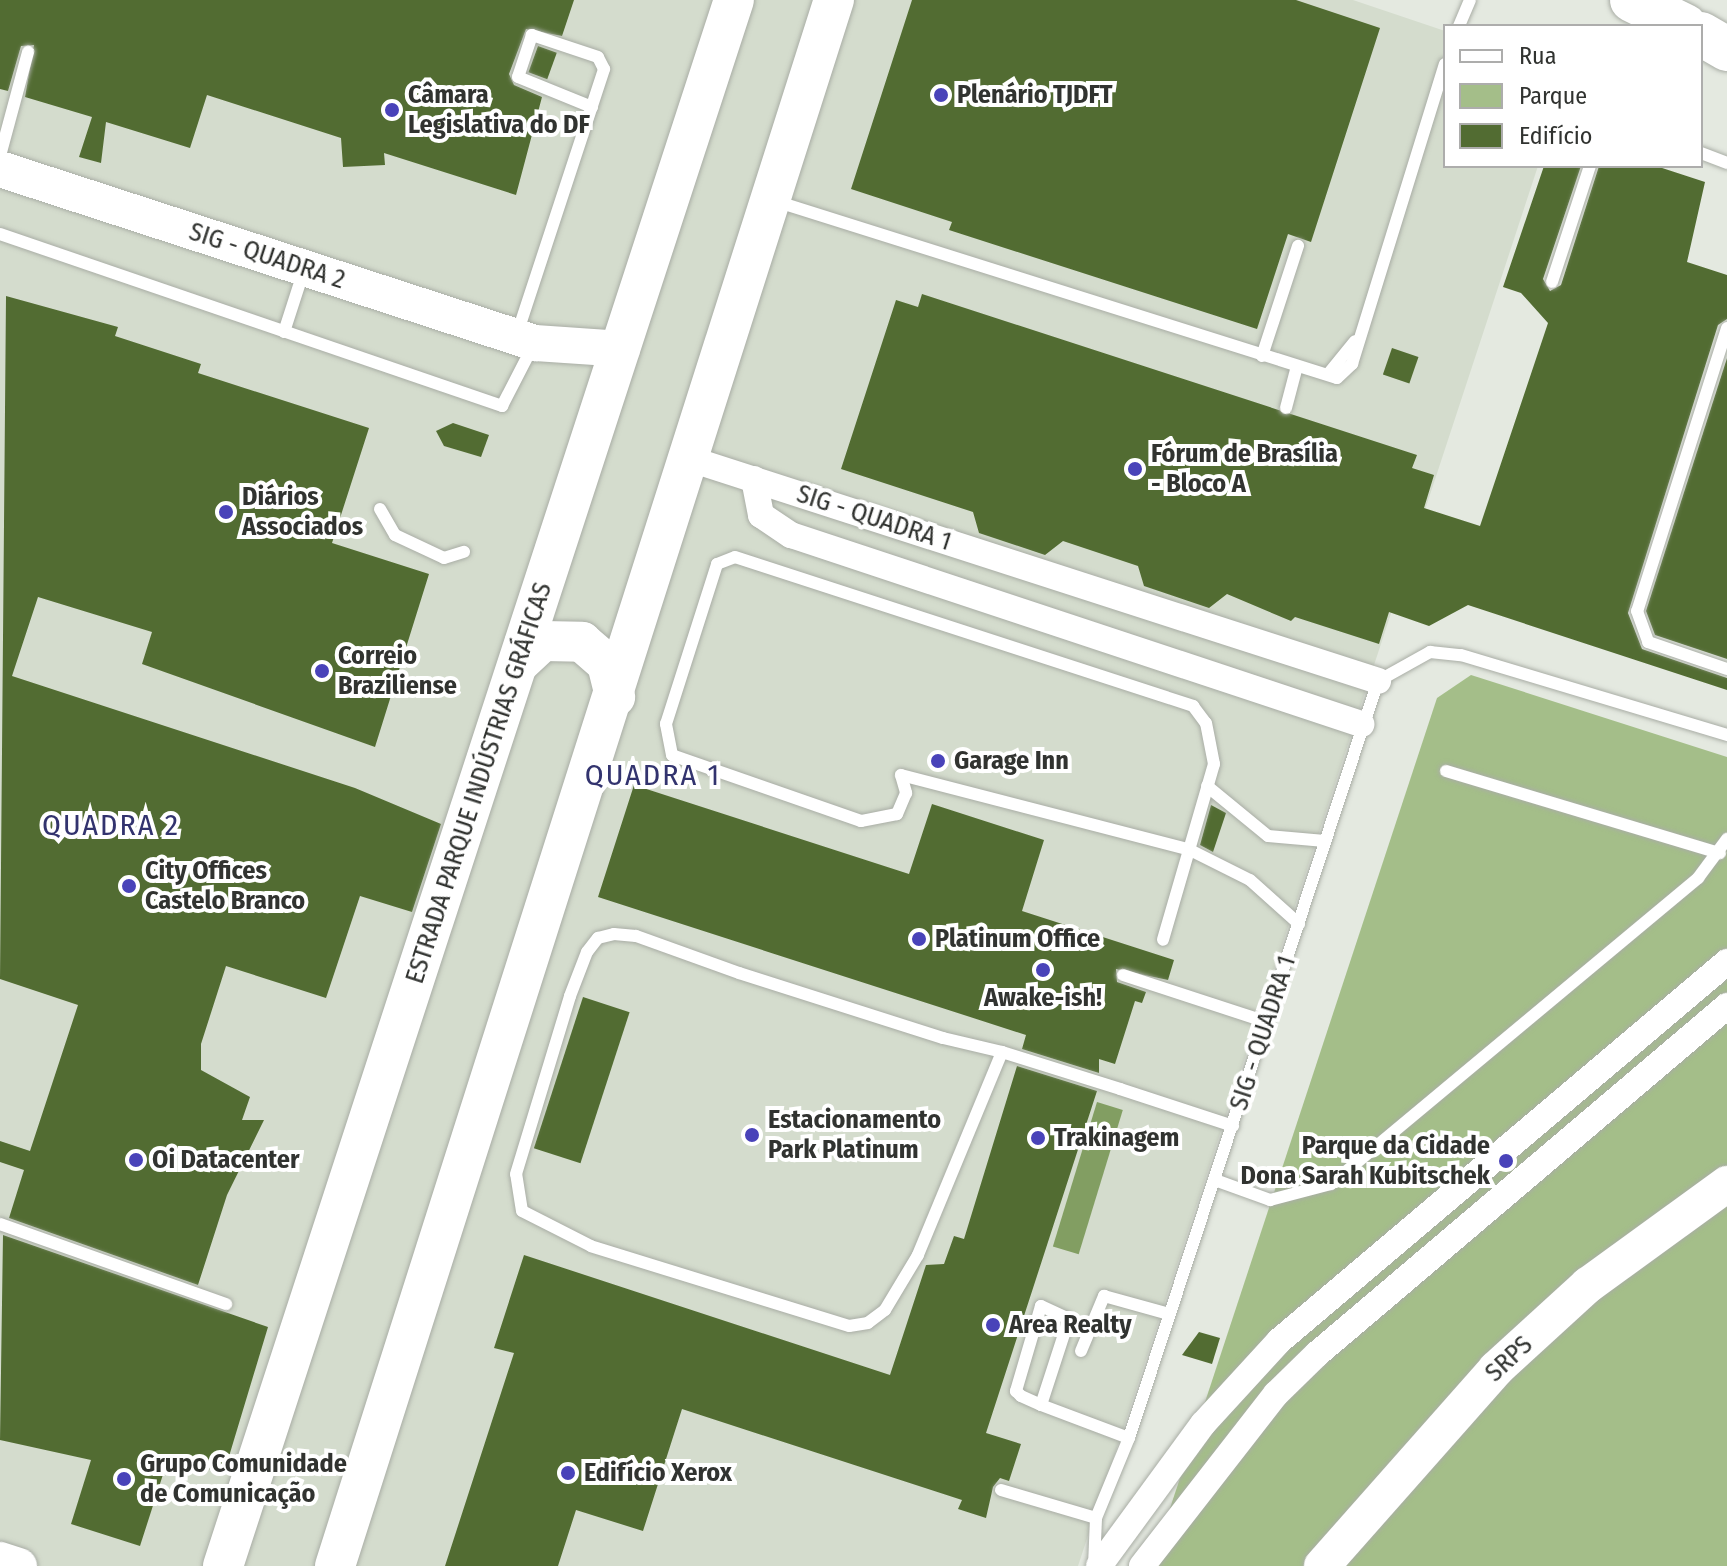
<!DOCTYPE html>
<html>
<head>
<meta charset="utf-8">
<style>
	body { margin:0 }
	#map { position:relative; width:1727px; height:1566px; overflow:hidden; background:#e4e9e0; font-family:"Fira Sans Condensed",sans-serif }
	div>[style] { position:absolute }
	.built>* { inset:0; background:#d4dccd }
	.green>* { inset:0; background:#a4be89 }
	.water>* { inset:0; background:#829e62; transform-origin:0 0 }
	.building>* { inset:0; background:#526c32; transform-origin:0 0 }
	.roads { filter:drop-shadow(0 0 2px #a9ada5) drop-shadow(0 0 2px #a9ada5) }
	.lane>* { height:12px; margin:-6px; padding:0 6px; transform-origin:6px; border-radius:6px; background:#fff }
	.street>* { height:26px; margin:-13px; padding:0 13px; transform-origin:13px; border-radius:13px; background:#fff }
	.secondary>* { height:36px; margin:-18px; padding:0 18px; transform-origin:18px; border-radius:18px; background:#fff }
	.primary>* { height:40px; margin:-20px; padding:0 20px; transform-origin:20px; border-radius:20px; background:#fff }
	.highway>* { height:44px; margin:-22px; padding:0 22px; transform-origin:22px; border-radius:22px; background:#fff }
	.dots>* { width:22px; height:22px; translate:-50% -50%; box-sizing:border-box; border:4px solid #fff; border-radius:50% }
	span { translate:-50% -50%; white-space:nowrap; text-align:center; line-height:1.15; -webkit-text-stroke:8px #fff; paint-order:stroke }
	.poi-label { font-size:26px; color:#313330; font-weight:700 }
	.left { translate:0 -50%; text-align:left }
	.right { translate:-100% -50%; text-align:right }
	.street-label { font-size:26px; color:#313330 }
	.quarter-label { font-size:30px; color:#32336e; letter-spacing:2px }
	.legend { position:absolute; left:1443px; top:24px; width:260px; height:144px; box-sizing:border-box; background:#fff; border:2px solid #adadac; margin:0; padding:10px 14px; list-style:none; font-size:24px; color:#313330 }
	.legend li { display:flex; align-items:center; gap:16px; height:40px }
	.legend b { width:40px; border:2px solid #adadac }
</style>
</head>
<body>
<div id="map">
	<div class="built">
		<div style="clip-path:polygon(0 0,1353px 0,1445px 31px,1445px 166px,1538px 166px,1078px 1566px,0 1566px)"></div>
	</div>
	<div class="green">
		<div style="clip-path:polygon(1471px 675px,1727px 757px,1727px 1566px,1151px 1566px,1437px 698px)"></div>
	</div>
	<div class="water">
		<div style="left:1097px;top:1102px;width:27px;height:151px;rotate:17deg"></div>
	</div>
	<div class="building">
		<div style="clip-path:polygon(0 0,574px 0,562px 36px,526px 29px,509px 74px,514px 85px,542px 97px,516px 195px,384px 153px,385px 165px,343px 167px,341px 138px,207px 95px,190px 148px,106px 122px,101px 163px,79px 157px,92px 117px,25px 97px,34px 45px,21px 46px,8px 91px,0 89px)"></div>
		<div style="clip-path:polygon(912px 0,1296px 0,1380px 28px,1311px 242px,1288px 234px,1257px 329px,949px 230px,952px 222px,851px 189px)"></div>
		<div style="left:538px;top:46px;width:20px;height:28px;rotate:20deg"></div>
		<div style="clip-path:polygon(1544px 166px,1581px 166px,1543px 279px,1550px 291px,1561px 285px,1599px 166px,1656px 166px,1705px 182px,1687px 262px,1727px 275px,1727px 319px,1718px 325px,1628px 613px,1642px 649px,1727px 678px,1727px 690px,1468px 605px,1429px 626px,1389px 612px,1379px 644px,1295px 617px,1291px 621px,1227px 594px,1209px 608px,1144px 586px,1138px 566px,1063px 541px,1045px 555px,979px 533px,973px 512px,841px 469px,896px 300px,918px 307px,922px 294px,1417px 455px,1412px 468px,1434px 475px,1424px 508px,1480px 526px,1548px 323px,1521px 293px,1503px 287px)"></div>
		<div style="clip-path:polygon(6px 296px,118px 327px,115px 336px,201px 364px,198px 373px,369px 428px,332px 543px,429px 574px,375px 747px,142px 664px,152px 632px,38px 597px,12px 676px,355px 788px,441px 824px,412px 912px,360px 896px,326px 998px,226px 966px,201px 1044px,201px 1070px,250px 1097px,242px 1120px,264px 1120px,227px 1195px,198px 1285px,9px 1218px,24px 1170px,0 1162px,0 1141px,30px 1151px,78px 1005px,0 979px)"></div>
		<div style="left:1392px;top:348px;width:28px;height:28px;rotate:19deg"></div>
		<div style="clip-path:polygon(1727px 358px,1727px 659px,1655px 635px,1646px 611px)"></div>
		<div style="clip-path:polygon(453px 423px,489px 435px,481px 457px,444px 446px,436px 431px)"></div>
		<div style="clip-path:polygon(634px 785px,909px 874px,932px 804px,1044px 840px,1022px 911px,1174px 960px,1168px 980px,1116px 969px,1117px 982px,1146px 992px,1142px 1003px,1135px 1001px,1115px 1064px,1099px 1059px,1099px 1073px,1022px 1049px,1026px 1035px,598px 897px)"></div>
		<div style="clip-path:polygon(1211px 805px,1226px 813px,1213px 852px,1200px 845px)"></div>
		<div style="left:583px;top:997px;width:49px;height:159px;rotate:18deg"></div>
		<div style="clip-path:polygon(1017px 1066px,1097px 1091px,986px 1433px,1021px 1444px,1009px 1481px,1000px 1478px,993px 1487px,986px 1518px,958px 1509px,962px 1500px,682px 1409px,643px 1531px,576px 1510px,558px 1566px,445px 1566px,514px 1353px,494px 1348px,524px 1255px,890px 1375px,926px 1265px,944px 1264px,954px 1236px,964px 1239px)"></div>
		<div style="clip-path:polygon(3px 1235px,268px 1327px,224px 1473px,168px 1459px,140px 1546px,71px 1524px,91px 1460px,0 1440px)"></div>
		<div style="clip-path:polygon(1199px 1332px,1220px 1338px,1212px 1364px,1182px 1355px)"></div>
	</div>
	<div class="roads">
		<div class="lane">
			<div style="left:1459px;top:26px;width:28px;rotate:-67deg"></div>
			<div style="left:1701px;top:153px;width:28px;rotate:21deg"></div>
			<div style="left:0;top:156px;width:108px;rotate:-74.9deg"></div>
			<div style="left:775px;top:201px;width:589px;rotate:17.48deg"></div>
			<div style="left:1337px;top:378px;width:21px;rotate:-43deg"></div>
			<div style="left:1352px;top:364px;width:314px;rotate:-72.8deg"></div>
			<div style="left:0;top:234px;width:531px;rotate:18.91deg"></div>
			<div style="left:502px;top:406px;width:68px;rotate:-62.7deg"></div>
			<div style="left:1552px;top:282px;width:122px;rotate:-71.9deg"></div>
			<div style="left:1727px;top:328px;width:297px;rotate:107.6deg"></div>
			<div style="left:1637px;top:611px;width:33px;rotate:70deg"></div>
			<div style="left:1648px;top:642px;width:83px;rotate:18.9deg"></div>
			<div style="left:284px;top:332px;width:65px;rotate:-72.1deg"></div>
			<div style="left:517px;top:334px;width:279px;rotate:-71.8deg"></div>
			<div style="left:604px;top:69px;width:13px;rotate:-117deg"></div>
			<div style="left:598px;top:57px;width:70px;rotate:-161.6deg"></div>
			<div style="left:532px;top:35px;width:44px;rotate:108.4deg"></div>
			<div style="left:518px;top:77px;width:80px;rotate:22.1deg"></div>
			<div style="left:1262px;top:356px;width:116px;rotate:-71.9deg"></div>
			<div style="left:1329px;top:373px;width:41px;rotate:-50.9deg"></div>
			<div style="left:1286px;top:408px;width:43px;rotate:-75.3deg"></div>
			<div style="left:380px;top:509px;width:30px;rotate:60deg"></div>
			<div style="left:395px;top:535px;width:54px;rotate:25.1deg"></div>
			<div style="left:444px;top:558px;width:21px;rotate:-17deg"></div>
			<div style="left:1446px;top:771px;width:286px;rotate:16.7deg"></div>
			<div style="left:901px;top:775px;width:19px;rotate:74deg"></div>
			<div style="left:906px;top:793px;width:23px;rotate:113deg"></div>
			<div style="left:897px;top:814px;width:37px;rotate:169deg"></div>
			<div style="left:861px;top:821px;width:200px;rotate:-160.8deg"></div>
			<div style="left:672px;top:755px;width:32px;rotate:-101deg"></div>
			<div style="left:666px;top:724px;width:168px;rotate:-72.3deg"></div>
			<div style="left:717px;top:564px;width:19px;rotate:-21deg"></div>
			<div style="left:735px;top:557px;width:482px;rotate:18deg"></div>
			<div style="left:1193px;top:706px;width:21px;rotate:53deg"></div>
			<div style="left:1206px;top:723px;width:42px;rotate:79deg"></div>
			<div style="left:1214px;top:764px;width:183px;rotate:106.2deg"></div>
			<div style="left:901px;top:775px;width:299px;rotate:14.5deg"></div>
			<div style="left:1190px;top:850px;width:67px;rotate:26.6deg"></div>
			<div style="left:1250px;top:880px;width:66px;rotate:41.9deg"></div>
			<div style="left:1207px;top:786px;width:79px;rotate:39.3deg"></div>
			<div style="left:1268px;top:836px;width:57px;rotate:5deg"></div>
			<div style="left:1123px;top:975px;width:151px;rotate:18.1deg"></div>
			<div style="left:1002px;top:1052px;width:220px;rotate:112.5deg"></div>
			<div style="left:918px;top:1255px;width:64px;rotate:121deg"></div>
			<div style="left:885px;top:1310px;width:21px;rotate:143deg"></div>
			<div style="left:868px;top:1323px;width:19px;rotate:171deg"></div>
			<div style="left:849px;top:1326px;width:270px;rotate:-162.8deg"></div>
			<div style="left:591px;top:1246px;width:77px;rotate:-153.1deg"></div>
			<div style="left:522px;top:1211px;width:37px;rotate:-99deg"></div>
			<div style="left:516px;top:1174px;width:186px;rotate:-73.1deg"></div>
			<div style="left:570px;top:996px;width:47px;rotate:-68.9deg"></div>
			<div style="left:587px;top:952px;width:18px;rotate:-52deg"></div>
			<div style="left:598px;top:938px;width:16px;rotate:-14deg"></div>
			<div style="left:614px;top:934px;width:22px;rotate:5deg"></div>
			<div style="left:636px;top:936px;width:109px;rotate:19.8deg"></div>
			<div style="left:739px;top:973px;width:214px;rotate:17.7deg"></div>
			<div style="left:943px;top:1038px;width:61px;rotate:13.3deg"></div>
			<div style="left:1002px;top:1052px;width:124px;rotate:17.4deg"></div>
			<div style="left:1120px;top:1089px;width:119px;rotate:18.1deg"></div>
			<div style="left:1215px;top:1180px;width:59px;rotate:20deg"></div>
			<div style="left:1270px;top:1200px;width:63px;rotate:-14.7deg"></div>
			<div style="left:1331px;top:1184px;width:478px;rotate:-39.8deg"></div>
			<div style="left:1698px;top:878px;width:49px;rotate:-53.4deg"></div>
			<div style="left:0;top:1224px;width:240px;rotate:19.5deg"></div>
			<div style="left:1081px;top:1351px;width:60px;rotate:-67.3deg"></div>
			<div style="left:1104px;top:1296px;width:67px;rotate:15.5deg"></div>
			<div style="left:1041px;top:1405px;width:90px;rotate:-72deg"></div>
			<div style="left:1069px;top:1319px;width:31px;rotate:-155deg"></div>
			<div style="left:1041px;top:1306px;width:89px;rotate:106.4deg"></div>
			<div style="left:1016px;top:1391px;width:7px;rotate:45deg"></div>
			<div style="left:1021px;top:1396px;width:22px;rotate:24deg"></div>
			<div style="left:1041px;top:1405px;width:94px;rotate:20.6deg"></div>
			<div style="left:1001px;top:1490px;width:99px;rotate:16.4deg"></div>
			<div style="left:1094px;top:1566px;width:48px;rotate:-87.6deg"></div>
			<div style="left:1096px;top:1518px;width:87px;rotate:-67.6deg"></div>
			<div style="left:1129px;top:1438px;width:797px;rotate:-71.79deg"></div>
			<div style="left:1378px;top:681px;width:60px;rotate:-29.1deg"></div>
			<div style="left:1430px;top:652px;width:31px;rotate:6deg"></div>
			<div style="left:1461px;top:655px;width:278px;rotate:16.7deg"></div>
		</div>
		<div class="street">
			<div style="left:690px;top:459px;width:723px;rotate:17.88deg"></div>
			<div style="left:754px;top:479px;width:37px;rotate:79deg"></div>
			<div style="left:761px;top:515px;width:36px;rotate:34deg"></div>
			<div style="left:791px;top:535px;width:601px;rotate:18.34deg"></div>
			<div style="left:1099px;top:1566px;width:176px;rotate:-53.8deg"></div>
			<div style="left:1203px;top:1424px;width:113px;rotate:-47.5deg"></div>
			<div style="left:1279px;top:1341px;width:587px;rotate:-40.23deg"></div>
			<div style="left:1142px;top:1566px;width:218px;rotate:-52.1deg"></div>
			<div style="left:1276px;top:1394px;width:57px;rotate:-44.3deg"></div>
			<div style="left:1317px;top:1354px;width:538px;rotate:-40.32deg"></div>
		</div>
		<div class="secondary">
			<div style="left:0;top:169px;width:563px;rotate:18.02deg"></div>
			<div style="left:535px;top:343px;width:87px;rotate:3.9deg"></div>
			<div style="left:0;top:1560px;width:20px;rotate:18deg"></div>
			<div style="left:1322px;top:1566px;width:263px;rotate:-48.5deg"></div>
			<div style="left:1496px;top:1369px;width:125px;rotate:-42.4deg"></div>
			<div style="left:1588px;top:1285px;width:172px;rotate:-36deg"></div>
		</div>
		<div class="primary">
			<div style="left:518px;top:664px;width:34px;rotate:-43deg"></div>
			<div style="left:543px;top:641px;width:39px;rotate:1deg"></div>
			<div style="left:582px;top:642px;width:33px;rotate:41deg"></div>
			<div style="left:607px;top:664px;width:34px;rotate:76deg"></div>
			<div style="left:223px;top:1566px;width:1647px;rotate:-71.93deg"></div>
			<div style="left:335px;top:1566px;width:1644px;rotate:-72.33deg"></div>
		</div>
		<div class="highway">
			<div style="left:1632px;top:0;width:59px;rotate:26.1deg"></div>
			<div style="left:1701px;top:34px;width:30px;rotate:30deg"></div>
		</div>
	</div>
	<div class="dots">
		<div style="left:941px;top:95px;background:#4943b9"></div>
		<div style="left:392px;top:110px;background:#4943b9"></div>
		<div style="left:1135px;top:469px;background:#4943b9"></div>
		<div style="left:226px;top:512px;background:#4943b9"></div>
		<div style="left:322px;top:671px;background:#4943b9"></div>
		<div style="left:938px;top:761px;background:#4943b9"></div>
		<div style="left:129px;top:886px;background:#4943b9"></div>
		<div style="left:919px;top:939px;background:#4943b9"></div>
		<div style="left:1043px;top:970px;background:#4943b9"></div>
		<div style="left:752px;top:1135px;background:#4943b9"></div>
		<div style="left:1038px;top:1138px;background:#4943b9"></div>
		<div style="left:136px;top:1160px;background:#4943b9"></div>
		<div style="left:1506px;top:1161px;background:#4943b9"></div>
		<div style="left:993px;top:1325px;background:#4943b9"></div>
		<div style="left:568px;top:1473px;background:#4943b9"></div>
		<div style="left:124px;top:1479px;background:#4943b9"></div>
	</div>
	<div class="poi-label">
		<span class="left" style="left:408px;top:110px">Câmara<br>Legislativa do DF</span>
		<span class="left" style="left:957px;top:95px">Plenário TJDFT</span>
		<span class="left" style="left:1151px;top:469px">Fórum de Brasília<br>- Bloco A</span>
		<span class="left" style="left:242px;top:512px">Diários<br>Associados</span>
		<span class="left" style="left:338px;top:671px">Correio<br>Braziliense</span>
		<span class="left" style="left:954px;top:761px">Garage Inn</span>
		<span class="left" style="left:145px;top:886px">City Offices<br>Castelo Branco</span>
		<span class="left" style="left:935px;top:939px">Platinum Office</span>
		<span style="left:1043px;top:998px">Awake-ish!</span>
		<span class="left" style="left:768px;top:1135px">Estacionamento<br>Park Platinum</span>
		<span class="left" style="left:1054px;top:1138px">Trakinagem</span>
		<span class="right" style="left:1490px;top:1161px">Parque da Cidade<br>Dona Sarah Kubitschek</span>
		<span class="left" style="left:152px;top:1160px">Oi Datacenter</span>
		<span class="left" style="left:1009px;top:1325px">Area Realty</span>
		<span class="left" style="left:140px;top:1479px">Grupo Comunidade<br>de Comunicação</span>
		<span class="left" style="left:584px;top:1473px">Edifício Xerox</span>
	</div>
	<div class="street-label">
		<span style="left:267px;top:256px;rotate:18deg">SIG - QUADRA 2</span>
		<span style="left:874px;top:518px;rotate:18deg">SIG - QUADRA 1</span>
		<span style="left:479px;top:783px;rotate:-72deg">ESTRADA PARQUE INDÚSTRIAS GRÁFICAS</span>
		<span style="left:1263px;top:1033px;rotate:-72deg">SIG - QUADRA 1</span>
		<span style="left:1509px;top:1359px;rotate:-43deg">SRPS</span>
	</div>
	<div class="quarter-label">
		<span style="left:653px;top:775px">QUADRA 1</span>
		<span style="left:111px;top:825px">QUADRA 2</span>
	</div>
	<ul class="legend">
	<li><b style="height:10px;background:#fff"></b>Rua</li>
	<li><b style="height:22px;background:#a4be89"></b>Parque</li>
	<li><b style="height:22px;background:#526c32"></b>Edifício</li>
	</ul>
</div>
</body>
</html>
